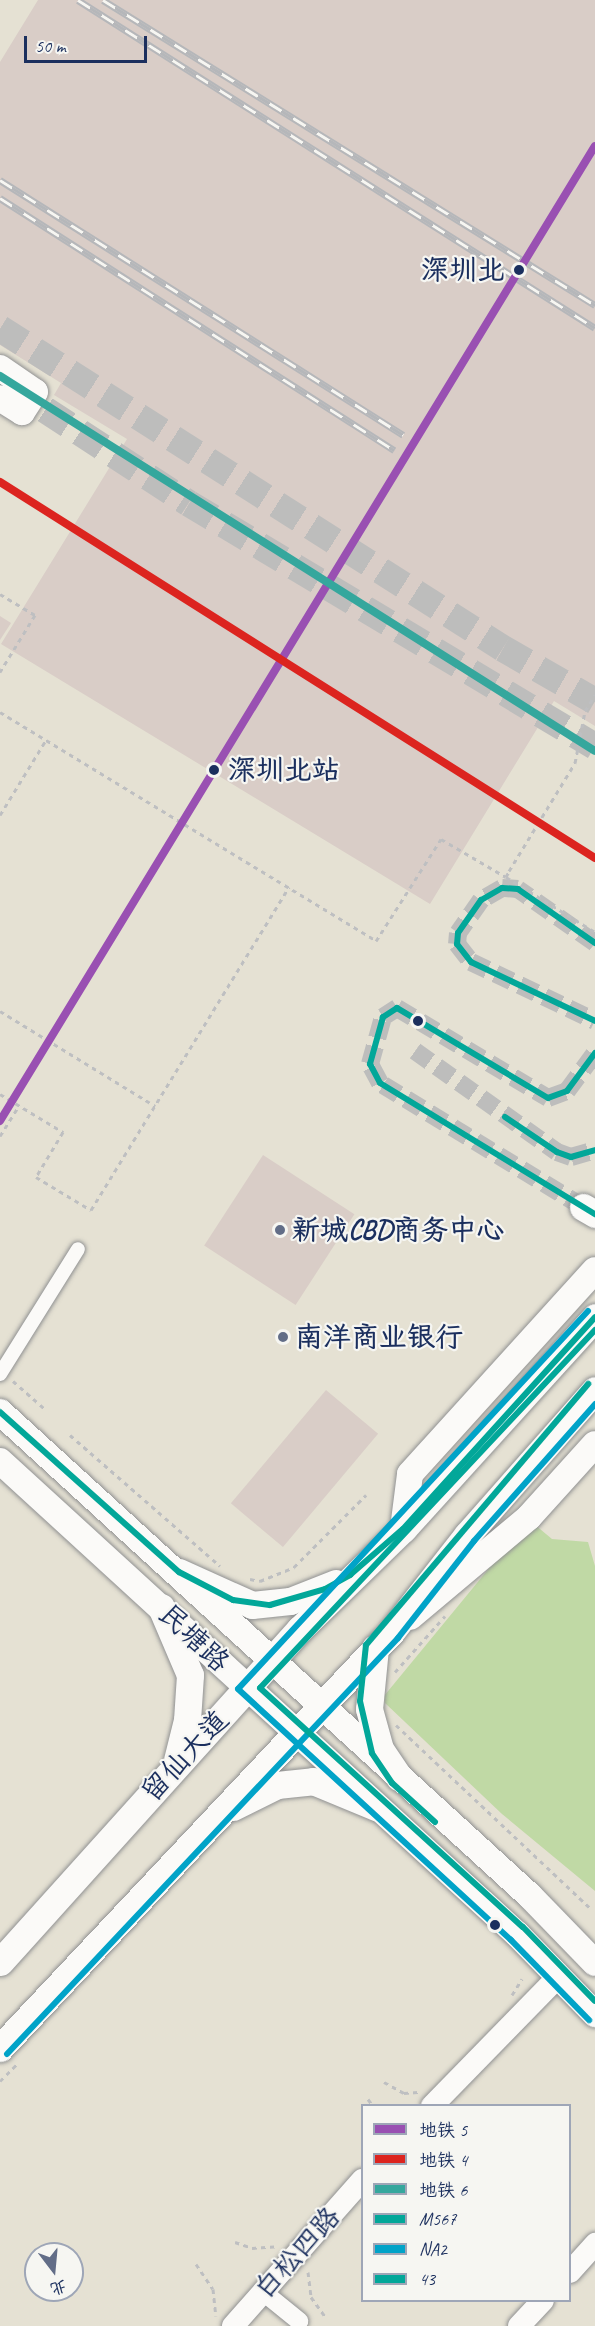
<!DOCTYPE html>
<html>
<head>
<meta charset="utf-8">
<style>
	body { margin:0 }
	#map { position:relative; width:595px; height:2326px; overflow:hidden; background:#e5e1d3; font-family:Caveat,"LXGW WenKai TC",sans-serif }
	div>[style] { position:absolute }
	.green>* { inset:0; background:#c0d9a5 }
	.building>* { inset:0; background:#d9cdc7; transform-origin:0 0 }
	.minor-tunnel>* { height:18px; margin-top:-9px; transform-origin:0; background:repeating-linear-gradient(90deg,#bdbdbc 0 18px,transparent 0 27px) }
	.primary-tunnel>* { height:27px; margin-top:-13.5px; transform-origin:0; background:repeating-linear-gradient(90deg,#bdbdbc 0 27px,transparent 0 41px) }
	.path>* { height:3px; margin-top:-1.5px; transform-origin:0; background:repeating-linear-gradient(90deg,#bebfc1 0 4.5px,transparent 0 9px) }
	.roads { filter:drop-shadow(0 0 2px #909192) drop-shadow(0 0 2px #909192) }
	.minor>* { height:18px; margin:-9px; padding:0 9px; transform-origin:9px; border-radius:9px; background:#fbfaf8 }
	.tertiary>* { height:22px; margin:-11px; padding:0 11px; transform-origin:11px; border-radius:11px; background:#fbfaf8 }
	.secondary>* { height:26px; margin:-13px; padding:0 13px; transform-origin:13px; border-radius:13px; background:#fbfaf8 }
	.primary>* { height:27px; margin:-13.5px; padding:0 13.5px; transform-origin:13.5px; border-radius:13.5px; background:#fbfaf8 }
	.rail>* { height:7px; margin-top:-3.5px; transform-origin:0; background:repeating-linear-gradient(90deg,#f6f6f2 0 14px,#b5b7ba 0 28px); box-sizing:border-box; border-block:2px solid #b5b7ba }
	.path-bridge>* { height:3px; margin-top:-1.5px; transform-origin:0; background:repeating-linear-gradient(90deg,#bebfc1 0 4.5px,transparent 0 9px) }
	.bridges { filter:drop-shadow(0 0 2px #909192) drop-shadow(0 0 2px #909192) }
	.pedestrian-bridge>* { height:14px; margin:-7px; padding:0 7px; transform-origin:7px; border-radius:7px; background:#fbfaf8 }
	.bus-1>* { height:6px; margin:-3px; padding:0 3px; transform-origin:3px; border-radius:3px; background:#02a799 }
	.bus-2>* { height:6px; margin:-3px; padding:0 3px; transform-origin:3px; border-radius:3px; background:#01a3c8 }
	.bus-3>* { height:6px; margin:-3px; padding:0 3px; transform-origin:3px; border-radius:3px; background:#02a799 }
	.metro-1>* { height:8px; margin:-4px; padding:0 4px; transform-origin:4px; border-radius:4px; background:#9950b2 }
	.metro-2>* { height:8px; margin:-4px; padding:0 4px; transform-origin:4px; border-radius:4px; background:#dc241f }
	.metro-3>* { height:8px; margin:-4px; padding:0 4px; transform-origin:4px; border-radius:4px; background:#35a79d }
	.dots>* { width:16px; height:16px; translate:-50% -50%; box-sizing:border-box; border:3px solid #f6f6f2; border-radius:50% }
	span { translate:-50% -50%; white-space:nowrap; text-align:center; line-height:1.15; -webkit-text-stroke:4.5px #f6f6f2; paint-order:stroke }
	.stop-label { font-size:28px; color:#1b2f5e; font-weight:700 }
	.right { translate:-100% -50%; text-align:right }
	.left { translate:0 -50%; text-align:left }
	.poi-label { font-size:28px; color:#1b2f5e; font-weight:700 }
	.street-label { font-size:28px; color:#1b2f5e }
	.legend { position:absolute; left:361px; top:2104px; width:210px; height:198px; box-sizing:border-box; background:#f6f6f2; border:2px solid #9ea6b7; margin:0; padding:8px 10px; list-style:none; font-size:18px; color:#1b2f5e }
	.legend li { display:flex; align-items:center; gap:12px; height:30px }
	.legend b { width:30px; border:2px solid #9ea6b7 }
	.north { position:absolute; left:24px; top:2242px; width:60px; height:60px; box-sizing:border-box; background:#f6f6f2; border:2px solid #9ea6b7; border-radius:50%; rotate:164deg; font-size:16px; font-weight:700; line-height:24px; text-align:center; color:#1b2f5e }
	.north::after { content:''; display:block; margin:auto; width:21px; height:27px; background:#626d87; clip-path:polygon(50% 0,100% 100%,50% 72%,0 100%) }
	.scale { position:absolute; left:24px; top:36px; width:123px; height:27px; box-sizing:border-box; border:3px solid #1b2f5e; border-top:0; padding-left:8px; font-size:18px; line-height:21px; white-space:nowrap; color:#1b2f5e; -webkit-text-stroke:4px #f6f6f2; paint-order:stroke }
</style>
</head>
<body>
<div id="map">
	<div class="green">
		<div style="clip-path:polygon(534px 1524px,552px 1539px,588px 1542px,595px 1566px,595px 1891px,502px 1814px,385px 1703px,384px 1696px,500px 1555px)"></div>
	</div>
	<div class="building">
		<div style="clip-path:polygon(38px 0,595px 0,595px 726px,554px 701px,430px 904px,1px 644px,127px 439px,54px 395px,61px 383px,0 345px,0 62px)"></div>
		<div style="clip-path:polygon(0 616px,11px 623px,0 640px)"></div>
		<div style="left:263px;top:1155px;width:109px;height:108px;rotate:33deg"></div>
		<div style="left:326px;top:1390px;width:68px;height:148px;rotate:40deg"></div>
	</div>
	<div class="minor-tunnel">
		<div style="left:595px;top:943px;width:94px;rotate:-145deg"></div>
		<div style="left:518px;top:889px;width:16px;rotate:-176deg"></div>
		<div style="left:502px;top:888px;width:24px;rotate:150deg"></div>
		<div style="left:481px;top:900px;width:40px;rotate:124.9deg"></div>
		<div style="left:458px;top:933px;width:11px;rotate:95deg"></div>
		<div style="left:457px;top:944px;width:23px;rotate:52deg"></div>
		<div style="left:471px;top:962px;width:137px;rotate:25.4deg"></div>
		<div style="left:415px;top:1051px;width:174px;rotate:35.4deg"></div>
		<div style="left:557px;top:1152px;width:15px;rotate:20deg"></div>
		<div style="left:571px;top:1157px;width:25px;rotate:-16deg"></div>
		<div style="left:583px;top:1207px;width:238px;rotate:-148.6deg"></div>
		<div style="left:380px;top:1083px;width:21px;rotate:-118deg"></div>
		<div style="left:370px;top:1064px;width:49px;rotate:-74.5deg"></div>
		<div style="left:383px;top:1017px;width:17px;rotate:-33deg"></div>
		<div style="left:397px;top:1008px;width:176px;rotate:30.8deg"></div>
		<div style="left:548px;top:1098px;width:20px;rotate:-20deg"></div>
		<div style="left:567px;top:1091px;width:47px;rotate:-53.6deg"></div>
	</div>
	<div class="primary-tunnel">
		<div style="left:0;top:328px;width:596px;rotate:32.46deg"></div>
		<div style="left:503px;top:648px;width:106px;rotate:29.9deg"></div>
		<div style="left:11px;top:387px;width:212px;rotate:33.1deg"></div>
		<div style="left:189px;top:503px;width:473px;rotate:30.9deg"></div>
	</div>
	<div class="path">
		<div style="left:0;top:594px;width:41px;rotate:31deg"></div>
		<div style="left:35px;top:615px;width:67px;rotate:121.6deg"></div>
		<div style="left:0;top:712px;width:440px;rotate:31.3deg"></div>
		<div style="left:376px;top:941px;width:121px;rotate:-57.5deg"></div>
		<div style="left:441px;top:839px;width:75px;rotate:30.3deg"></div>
		<div style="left:506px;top:877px;width:7px;rotate:-63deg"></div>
		<div style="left:0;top:815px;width:88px;rotate:-58.5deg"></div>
		<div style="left:506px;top:877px;width:105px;rotate:31.7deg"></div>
		<div style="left:0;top:1011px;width:182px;rotate:31.5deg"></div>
		<div style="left:0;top:1094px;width:74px;rotate:31.1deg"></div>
		<div style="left:63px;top:1132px;width:52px;rotate:121deg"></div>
		<div style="left:36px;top:1177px;width:64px;rotate:31deg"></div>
		<div style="left:91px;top:1210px;width:379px;rotate:-58.5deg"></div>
		<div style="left:0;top:1136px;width:36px;rotate:-58deg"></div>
		<div style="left:13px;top:1381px;width:43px;rotate:41.2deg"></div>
		<div style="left:70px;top:1435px;width:199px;rotate:41.1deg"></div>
		<div style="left:250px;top:1579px;width:10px;rotate:11deg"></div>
		<div style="left:260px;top:1581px;width:37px;rotate:-22deg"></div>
		<div style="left:294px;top:1567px;width:102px;rotate:-45deg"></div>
		<div style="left:395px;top:1672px;width:75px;rotate:-48.2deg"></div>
		<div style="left:396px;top:1725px;width:268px;rotate:43.3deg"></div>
		<div style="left:512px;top:1995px;width:19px;rotate:-58deg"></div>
		<div style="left:0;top:2081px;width:23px;rotate:-45deg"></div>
		<div style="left:384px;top:2082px;width:23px;rotate:29deg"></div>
		<div style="left:404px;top:2093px;width:14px;rotate:-4deg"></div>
		<div style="left:368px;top:2099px;width:9px;rotate:54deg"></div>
		<div style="left:235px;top:2242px;width:18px;rotate:19deg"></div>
		<div style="left:252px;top:2248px;width:26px;rotate:-4deg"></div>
		<div style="left:196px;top:2264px;width:30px;rotate:56deg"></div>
		<div style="left:213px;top:2289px;width:27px;rotate:84deg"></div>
		<div style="left:308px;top:2272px;width:25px;rotate:83deg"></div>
		<div style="left:311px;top:2297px;width:26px;rotate:54deg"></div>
	</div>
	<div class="roads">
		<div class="minor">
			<div style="left:262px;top:2291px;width:48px;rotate:39deg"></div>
		</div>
		<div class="tertiary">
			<div style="left:432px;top:2106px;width:182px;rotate:-45.7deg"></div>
			<div style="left:570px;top:2272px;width:38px;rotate:-48deg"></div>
			<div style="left:233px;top:2326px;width:195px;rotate:-48.5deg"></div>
			<div style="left:519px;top:2326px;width:35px;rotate:-47deg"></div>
		</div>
		<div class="secondary">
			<div style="left:0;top:368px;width:42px;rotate:34.4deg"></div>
			<div style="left:35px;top:392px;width:24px;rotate:123deg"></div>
			<div style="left:22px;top:412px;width:26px;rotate:-148deg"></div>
			<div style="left:0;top:1412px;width:718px;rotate:42.4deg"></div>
			<div style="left:530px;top:1896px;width:93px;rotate:45.9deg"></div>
			<div style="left:0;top:1461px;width:701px;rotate:42.46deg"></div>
			<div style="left:517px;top:1934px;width:112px;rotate:45.7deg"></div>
			<div style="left:403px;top:1529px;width:55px;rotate:-82.7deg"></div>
			<div style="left:410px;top:1474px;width:275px;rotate:-47.8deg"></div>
			<div style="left:410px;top:1617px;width:155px;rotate:-40deg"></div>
			<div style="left:529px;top:1517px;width:98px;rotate:-47.9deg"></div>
		</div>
		<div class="primary">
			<div style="left:583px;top:1207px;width:14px;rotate:30deg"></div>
			<div style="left:179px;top:1572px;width:80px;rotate:24.3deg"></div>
			<div style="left:252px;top:1605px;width:38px;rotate:-6deg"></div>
			<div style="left:290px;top:1601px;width:49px;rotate:-21.4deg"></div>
			<div style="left:161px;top:1607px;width:74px;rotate:66.9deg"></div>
			<div style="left:190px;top:1675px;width:45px;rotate:93.8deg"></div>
			<div style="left:187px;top:1720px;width:41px;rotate:104deg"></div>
			<div style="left:375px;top:1648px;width:61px;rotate:95.6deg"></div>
			<div style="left:369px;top:1709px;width:41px;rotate:74.6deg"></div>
			<div style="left:380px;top:1749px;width:34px;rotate:56deg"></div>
			<div style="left:233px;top:1807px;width:49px;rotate:-26.6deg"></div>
			<div style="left:277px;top:1785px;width:36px;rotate:-6deg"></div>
			<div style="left:313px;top:1781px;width:70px;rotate:22.6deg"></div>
			<div style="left:0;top:1962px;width:448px;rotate:-48deg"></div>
			<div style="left:300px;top:1629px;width:144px;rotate:-44.2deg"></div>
			<div style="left:403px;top:1529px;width:286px;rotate:-47.8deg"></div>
			<div style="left:0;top:2048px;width:571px;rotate:-46.77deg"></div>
			<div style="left:391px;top:1632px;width:123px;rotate:-51.9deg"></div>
			<div style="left:467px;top:1535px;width:193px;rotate:-48.6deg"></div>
		</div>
	</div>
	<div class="rail">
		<div style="left:78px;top:0;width:612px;rotate:32.39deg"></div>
		<div style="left:103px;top:0;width:579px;rotate:31.8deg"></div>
		<div style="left:0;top:180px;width:477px;rotate:32.3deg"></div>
		<div style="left:0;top:198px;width:468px;rotate:32.6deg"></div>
	</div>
	<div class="path-bridge">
		<div style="left:509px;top:871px;width:127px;rotate:-58.6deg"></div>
		<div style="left:575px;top:763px;width:53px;rotate:-79.1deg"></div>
		<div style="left:585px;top:711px;width:19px;rotate:-58deg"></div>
	</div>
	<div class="bridges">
		<div class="pedestrian-bridge">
			<div style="left:0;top:1374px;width:147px;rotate:-58deg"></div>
		</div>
	</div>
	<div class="bus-1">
		<div style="left:595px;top:943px;width:94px;rotate:-145deg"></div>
		<div style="left:518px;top:889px;width:16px;rotate:-176deg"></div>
		<div style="left:502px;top:888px;width:24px;rotate:150deg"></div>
		<div style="left:481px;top:900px;width:40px;rotate:124.9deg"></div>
		<div style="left:458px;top:933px;width:11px;rotate:95deg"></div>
		<div style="left:457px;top:944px;width:23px;rotate:52deg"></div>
		<div style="left:471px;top:962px;width:137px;rotate:25.4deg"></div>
		<div style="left:595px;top:1053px;width:47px;rotate:126.4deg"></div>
		<div style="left:567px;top:1091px;width:20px;rotate:160deg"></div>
		<div style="left:548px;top:1098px;width:176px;rotate:-149.2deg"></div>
		<div style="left:397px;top:1008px;width:17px;rotate:147deg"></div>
		<div style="left:383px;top:1017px;width:49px;rotate:105.5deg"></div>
		<div style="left:370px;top:1064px;width:21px;rotate:62deg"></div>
		<div style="left:380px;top:1083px;width:252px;rotate:31.4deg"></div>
		<div style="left:505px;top:1117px;width:63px;rotate:33.9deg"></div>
		<div style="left:557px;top:1152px;width:15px;rotate:20deg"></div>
		<div style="left:571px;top:1157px;width:25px;rotate:-16deg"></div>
		<div style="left:0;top:1412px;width:240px;rotate:41.8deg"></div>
		<div style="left:179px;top:1572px;width:61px;rotate:27.4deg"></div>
		<div style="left:233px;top:1600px;width:37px;rotate:8deg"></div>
		<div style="left:270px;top:1605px;width:57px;rotate:-16.2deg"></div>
		<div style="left:325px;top:1589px;width:29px;rotate:-29deg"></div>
		<div style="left:350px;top:1575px;width:70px;rotate:-41deg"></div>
		<div style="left:403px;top:1529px;width:286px;rotate:-47.8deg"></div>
	</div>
	<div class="bus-2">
		<div style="left:588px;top:1311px;width:515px;rotate:132.8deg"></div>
		<div style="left:238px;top:1689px;width:371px;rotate:42.6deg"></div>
		<div style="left:511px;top:1940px;width:112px;rotate:45.7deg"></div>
		<div style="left:7px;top:2054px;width:571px;rotate:-46.77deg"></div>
		<div style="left:398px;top:1638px;width:123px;rotate:-51.9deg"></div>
		<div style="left:474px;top:1541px;width:183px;rotate:-48.5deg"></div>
	</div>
	<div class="bus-3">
		<div style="left:595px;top:1330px;width:490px;rotate:133.1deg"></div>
		<div style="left:260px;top:1688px;width:355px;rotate:42.3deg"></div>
		<div style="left:523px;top:1927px;width:103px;rotate:45.8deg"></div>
		<div style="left:435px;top:1822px;width:58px;rotate:-137.8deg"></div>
		<div style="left:392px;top:1783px;width:36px;rotate:-124deg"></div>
		<div style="left:372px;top:1753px;width:53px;rotate:-103deg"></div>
		<div style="left:360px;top:1701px;width:56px;rotate:-83.9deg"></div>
		<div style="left:366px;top:1645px;width:343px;rotate:-49.6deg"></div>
	</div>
	<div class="metro-1">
		<div style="left:0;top:1121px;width:1142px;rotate:-58.61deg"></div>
	</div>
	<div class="metro-2">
		<div style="left:0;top:482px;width:704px;rotate:32.29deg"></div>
	</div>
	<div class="metro-3">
		<div style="left:0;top:376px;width:703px;rotate:32.22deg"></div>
	</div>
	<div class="dots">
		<div style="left:519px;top:270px;background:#1b2f5e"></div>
		<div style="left:214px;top:770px;background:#1b2f5e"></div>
		<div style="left:418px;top:1021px;background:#1b2f5e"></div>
		<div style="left:280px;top:1230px;background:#626d87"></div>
		<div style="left:283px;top:1337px;background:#626d87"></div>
		<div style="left:495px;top:1925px;background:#1b2f5e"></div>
	</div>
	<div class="stop-label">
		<span class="right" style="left:505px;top:270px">深圳北</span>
		<span class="left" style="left:228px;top:770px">深圳北站</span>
	</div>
	<div class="poi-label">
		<span class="left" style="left:292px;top:1230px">新城CBD商务中心</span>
		<span class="left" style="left:295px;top:1337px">南洋商业银行</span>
	</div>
	<div class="street-label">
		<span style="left:194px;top:1638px;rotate:43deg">民塘路</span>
		<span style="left:185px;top:1756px;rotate:-47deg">留仙大道</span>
		<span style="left:297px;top:2253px;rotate:-48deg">白松四路</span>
	</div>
	<ul class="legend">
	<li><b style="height:8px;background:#9950b2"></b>地铁 5</li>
	<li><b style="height:8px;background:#dc241f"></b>地铁 4</li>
	<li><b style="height:8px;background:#35a79d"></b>地铁 6</li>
	<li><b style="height:8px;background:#02a799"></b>M567</li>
	<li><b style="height:8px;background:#01a3c8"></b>NA2</li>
	<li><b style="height:8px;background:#02a799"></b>43</li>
	</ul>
	<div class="north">北</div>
	<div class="scale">50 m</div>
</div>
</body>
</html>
